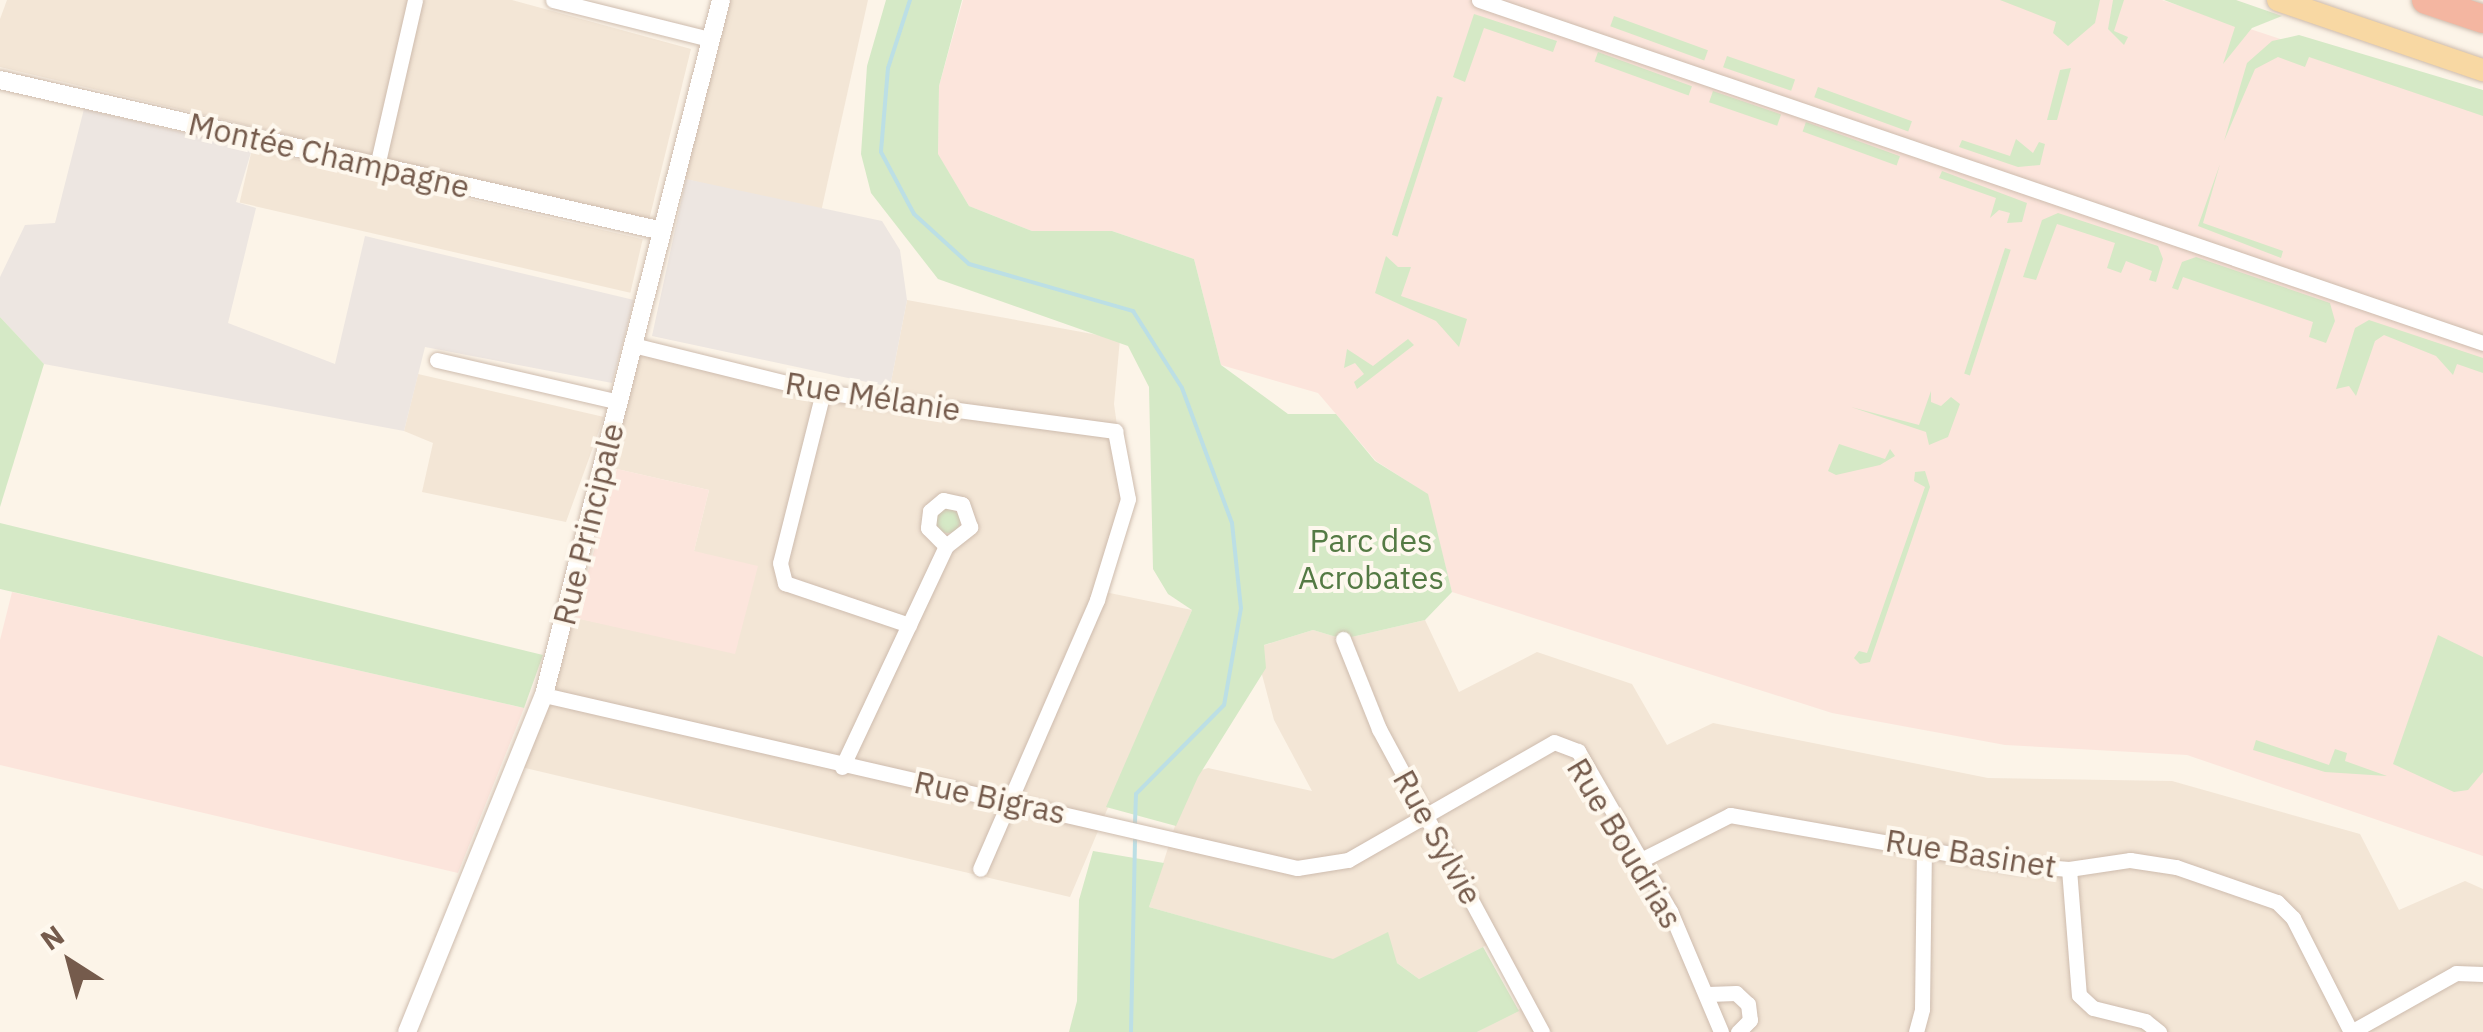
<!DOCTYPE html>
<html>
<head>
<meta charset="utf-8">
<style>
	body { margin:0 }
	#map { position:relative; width:2483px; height:1032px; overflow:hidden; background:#fcf4e8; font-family:"IBM Plex Sans",sans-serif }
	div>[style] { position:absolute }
	.residential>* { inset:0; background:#f3e6d6; transform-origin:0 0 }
	.commercial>* { inset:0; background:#fce5dc }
	.industrial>* { inset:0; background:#ede6e1 }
	.green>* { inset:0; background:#d5e9c6; transform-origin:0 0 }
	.round { border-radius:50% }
	.stream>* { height:4px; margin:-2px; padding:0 2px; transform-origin:2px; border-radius:2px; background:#bcdfe5 }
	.roads { filter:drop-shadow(0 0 2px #cebcae) drop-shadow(0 0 2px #cebcae) }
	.minor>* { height:15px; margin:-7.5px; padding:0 7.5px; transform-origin:7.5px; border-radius:7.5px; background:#fff }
	.tertiary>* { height:18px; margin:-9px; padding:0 9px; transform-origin:9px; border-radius:9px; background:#fff }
	.primary>* { height:22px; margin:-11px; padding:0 11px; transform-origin:11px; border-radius:11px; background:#f8d8a3 }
	.motorway>* { height:28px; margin:-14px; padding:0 14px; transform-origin:14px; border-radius:14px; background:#f4b6a1 }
	span { translate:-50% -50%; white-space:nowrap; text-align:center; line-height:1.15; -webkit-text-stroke:8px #fef8ee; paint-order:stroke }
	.street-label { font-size:32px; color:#755b4c }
	.park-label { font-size:32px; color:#547a44 }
	.north { position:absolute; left:20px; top:912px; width:100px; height:100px; -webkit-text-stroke:8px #fef8ee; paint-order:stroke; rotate:324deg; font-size:28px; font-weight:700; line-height:40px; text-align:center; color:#755b4c }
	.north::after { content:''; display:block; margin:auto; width:35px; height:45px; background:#755b4c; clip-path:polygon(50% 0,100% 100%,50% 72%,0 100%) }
</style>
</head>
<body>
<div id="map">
	<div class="residential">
		<div style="clip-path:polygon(7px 0,512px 0,691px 49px,649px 220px,0 67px,0 19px)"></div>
		<div style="clip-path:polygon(721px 0,868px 0,821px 212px,673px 176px)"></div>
		<div style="left:252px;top:149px;width:401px;height:55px;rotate:13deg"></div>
		<div style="clip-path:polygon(907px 300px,1120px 339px,1114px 404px,1127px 497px,1100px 591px,1192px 610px,1070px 897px,521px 767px,568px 616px,735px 653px,694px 551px,709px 490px,608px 467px,640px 351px,892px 409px,890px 387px)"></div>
		<div style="clip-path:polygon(418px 374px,604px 417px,566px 522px,422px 492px,433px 443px,404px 431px)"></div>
		<div style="clip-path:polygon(1425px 620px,1459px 692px,1537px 652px,1632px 684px,1667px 745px,1713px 723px,1988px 778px,2172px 781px,2360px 834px,2399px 910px,2465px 881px,2483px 889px,2483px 1032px,1477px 1032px,1529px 1004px,1495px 941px,1419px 979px,1397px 963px,1334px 960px,1149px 907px,1192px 773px,1208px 768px,1312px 791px,1274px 720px,1255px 648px,1313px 630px,1343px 639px)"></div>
	</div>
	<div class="commercial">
		<div style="clip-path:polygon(963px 0,2162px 0,2483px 106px,2483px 856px,2187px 755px,2005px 745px,1832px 713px,1452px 592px,1427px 494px,1376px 461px,1318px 393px,1221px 365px,1194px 259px,1112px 231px,1032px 231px,969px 206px,938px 155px,939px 86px)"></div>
		<div style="clip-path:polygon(617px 469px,709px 490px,694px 551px,758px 566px,735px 654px,575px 618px)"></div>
		<div style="clip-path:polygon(12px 592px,524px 708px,458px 873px,0 765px,0 640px)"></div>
	</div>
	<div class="industrial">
		<div style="clip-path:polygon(84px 109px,252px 149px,236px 202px,256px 208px,228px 323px,335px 364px,365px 236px,634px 300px,612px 383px,425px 347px,404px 431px,44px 364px,0 317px,0 277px,25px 225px,55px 223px)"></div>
		<div style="clip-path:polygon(686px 179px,882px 221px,900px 250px,907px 300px,890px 387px,652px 336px)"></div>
	</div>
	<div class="green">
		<div style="clip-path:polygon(886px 0,962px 0,939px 86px,938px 154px,969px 206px,1032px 231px,1112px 231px,1194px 259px,1221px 365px,1288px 414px,1336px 414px,1375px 461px,1428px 494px,1452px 592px,1425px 620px,1343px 639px,1313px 630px,1264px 645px,1266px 668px,1198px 777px,1176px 826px,1106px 807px,1192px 610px,1168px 594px,1153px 569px,1149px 387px,1128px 346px,938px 279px,871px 193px,861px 154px,867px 66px)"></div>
		<div style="clip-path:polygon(2000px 0,2100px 0,2095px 23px,2068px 46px,2053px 33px,2056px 22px)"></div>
		<div style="clip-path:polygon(2113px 0,2124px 0,2114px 31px,2128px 37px,2124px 45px,2108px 29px)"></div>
		<div style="clip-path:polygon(2164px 0,2236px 0,2282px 16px,2252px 28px,2223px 64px,2235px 27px)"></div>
		<div style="clip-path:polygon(1474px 14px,1557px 41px,1553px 52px,1484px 28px,1465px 82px,1453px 77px)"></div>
		<div style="left:1614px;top:16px;width:100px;height:11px;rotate:20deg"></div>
		<div style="clip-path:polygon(2299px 35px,2483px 90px,2483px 116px,2309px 57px,2305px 67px,2278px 57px,2255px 69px,2224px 141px,2247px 63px,2272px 41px)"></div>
		<div style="left:1598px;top:52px;width:100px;height:10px;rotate:20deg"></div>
		<div style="left:1727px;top:56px;width:72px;height:12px;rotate:19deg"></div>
		<div style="clip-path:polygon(2071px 68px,2057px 120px,2047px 120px,2060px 70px)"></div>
		<div style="left:1818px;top:87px;width:100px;height:11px;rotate:20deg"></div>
		<div style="left:1713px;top:91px;width:72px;height:12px;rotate:19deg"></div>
		<div style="left:1437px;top:96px;width:6px;height:146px;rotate:18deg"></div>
		<div style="left:1806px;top:122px;width:100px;height:10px;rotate:20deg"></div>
		<div style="clip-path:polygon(2016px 139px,2033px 153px,2039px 142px,2045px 144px,2040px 165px,2018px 167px,1959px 147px,1962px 140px,2010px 156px)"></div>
		<div style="clip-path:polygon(2220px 164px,2203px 223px,2283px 251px,2281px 258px,2198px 226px)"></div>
		<div style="clip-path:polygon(1942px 171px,2027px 203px,2022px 222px,2007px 223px,2010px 213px,1999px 210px,1990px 218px,1996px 198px,1939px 178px)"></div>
		<div style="clip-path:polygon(2058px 213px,2158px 246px,2163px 259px,2156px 282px,2149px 280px,2152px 271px,2126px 261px,2121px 273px,2107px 268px,2115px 243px,2057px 224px,2036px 280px,2023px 277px,2042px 220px)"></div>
		<div style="left:2005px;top:248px;width:6px;height:132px;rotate:18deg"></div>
		<div style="clip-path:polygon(1386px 256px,1398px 267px,1411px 267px,1401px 296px,1467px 319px,1459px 347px,1436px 321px,1375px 293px)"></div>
		<div style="clip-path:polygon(2196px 257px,2330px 303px,2335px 321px,2326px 343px,2309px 337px,2313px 322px,2183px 277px,2178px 290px,2172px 288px,2182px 262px)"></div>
		<div style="clip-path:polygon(0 317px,44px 364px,0 507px)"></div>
		<div style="clip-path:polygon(2369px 320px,2483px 358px,2483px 373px,2457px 364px,2453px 375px,2436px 356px,2384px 335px,2375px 341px,2356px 396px,2349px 386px,2336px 389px,2355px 328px)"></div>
		<div style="clip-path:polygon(1408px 339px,1414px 345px,1357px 389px,1354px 382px,1364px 374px,1355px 363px,1344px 368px,1347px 349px,1373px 366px)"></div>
		<div style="clip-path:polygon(1931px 391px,1931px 402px,1941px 406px,1951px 397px,1960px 404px,1948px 437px,1929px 445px,1926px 432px,1851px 407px,1919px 425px)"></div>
		<div style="clip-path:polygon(1839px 444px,1885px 459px,1890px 449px,1895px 456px,1880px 465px,1836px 475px,1828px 471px)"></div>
		<div style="clip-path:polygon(1925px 471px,1930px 487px,1870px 662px,1860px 664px,1854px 658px,1859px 651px,1867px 653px,1925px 487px,1914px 481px,1915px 472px)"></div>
		<div class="round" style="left:936px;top:509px;width:24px;height:24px"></div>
		<div style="clip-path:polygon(0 523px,543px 655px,524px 708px,0 589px)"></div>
		<div style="clip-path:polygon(2438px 635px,2483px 657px,2483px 772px,2468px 790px,2454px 792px,2393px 764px)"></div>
		<div style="clip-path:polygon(2256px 740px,2329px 765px,2335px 749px,2347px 753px,2345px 761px,2387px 776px,2325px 772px,2253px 750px)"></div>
		<div style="clip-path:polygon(1093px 851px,1164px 863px,1149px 907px,1333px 959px,1388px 932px,1397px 963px,1419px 979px,1483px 947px,1519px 1011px,1477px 1032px,1069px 1032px,1077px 1001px,1079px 900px)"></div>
	</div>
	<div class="stream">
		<div style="left:910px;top:0;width:71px;rotate:107.9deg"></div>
		<div style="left:888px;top:68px;width:84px;rotate:94.8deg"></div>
		<div style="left:881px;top:152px;width:70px;rotate:62deg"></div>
		<div style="left:914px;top:214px;width:74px;rotate:42.3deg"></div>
		<div style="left:969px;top:264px;width:171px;rotate:16deg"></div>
		<div style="left:1133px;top:311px;width:91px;rotate:57.5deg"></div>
		<div style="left:1182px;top:388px;width:144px;rotate:69.7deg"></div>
		<div style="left:1232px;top:523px;width:85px;rotate:84deg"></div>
		<div style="left:1241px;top:608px;width:98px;rotate:99.9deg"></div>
		<div style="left:1224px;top:705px;width:125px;rotate:134.7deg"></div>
		<div style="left:1136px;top:794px;width:30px;rotate:92deg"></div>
		<div style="left:1131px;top:1032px;width:198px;rotate:-88.8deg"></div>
	</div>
	<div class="roads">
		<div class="minor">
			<div style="left:553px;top:0;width:161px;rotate:14deg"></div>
			<div style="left:1479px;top:0;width:1061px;rotate:18.86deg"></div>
			<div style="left:377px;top:166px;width:170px;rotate:-77.1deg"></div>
			<div style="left:633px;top:345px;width:196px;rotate:13.9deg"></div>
			<div style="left:823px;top:392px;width:295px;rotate:7.6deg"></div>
			<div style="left:1115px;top:431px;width:69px;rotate:79.2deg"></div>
			<div style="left:1128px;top:499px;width:106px;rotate:107.1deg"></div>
			<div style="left:1097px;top:600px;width:293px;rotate:113.5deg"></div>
			<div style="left:437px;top:360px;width:187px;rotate:13deg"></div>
			<div style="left:823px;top:392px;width:176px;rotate:104.1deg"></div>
			<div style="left:780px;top:563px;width:21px;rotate:76deg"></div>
			<div style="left:785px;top:583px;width:131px;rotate:18.7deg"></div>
			<div style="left:1343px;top:639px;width:97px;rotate:68.2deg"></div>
			<div style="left:1379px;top:729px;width:344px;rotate:61.7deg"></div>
			<div style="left:544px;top:695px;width:773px;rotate:12.94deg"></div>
			<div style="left:1297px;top:868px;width:52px;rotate:-8.9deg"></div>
			<div style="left:1348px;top:860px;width:237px;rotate:-29.8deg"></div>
			<div style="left:1554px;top:742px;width:26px;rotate:21deg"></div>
			<div style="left:1578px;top:751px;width:185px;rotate:60.1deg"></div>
			<div style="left:1670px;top:911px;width:131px;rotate:67.1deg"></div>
			<div style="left:842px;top:767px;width:244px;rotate:-64.8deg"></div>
			<div style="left:946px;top:546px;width:31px;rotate:-38deg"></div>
			<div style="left:970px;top:527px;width:24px;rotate:-109deg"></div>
			<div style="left:962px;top:504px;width:19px;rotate:-168deg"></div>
			<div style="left:943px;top:500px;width:17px;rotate:140deg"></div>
			<div style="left:930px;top:511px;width:17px;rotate:97deg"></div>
			<div style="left:928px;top:528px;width:25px;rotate:45deg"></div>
			<div style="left:1641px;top:860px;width:100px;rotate:-26.8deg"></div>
			<div style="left:1730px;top:815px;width:282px;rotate:10deg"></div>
			<div style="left:2008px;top:864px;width:61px;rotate:4.7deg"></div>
			<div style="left:2069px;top:869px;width:62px;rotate:-8.4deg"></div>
			<div style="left:2130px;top:860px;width:47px;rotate:8.7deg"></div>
			<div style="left:2176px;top:867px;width:107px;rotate:19.1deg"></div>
			<div style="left:2277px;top:902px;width:23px;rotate:45deg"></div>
			<div style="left:2293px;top:918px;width:128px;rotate:63deg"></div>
			<div style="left:2069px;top:869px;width:126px;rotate:85.5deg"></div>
			<div style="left:2079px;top:995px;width:19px;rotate:43deg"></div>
			<div style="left:2093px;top:1008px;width:54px;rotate:14deg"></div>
			<div style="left:2145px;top:1021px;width:18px;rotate:38deg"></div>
			<div style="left:1708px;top:994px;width:28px;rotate:-2deg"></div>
			<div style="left:1736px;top:993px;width:16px;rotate:43deg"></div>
			<div style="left:1748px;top:1004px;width:16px;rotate:83deg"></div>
			<div style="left:1750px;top:1020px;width:17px;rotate:135deg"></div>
			<div style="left:1916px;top:1032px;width:24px;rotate:-75deg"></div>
			<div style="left:1922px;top:1009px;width:161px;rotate:-89.3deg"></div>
			<div style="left:2351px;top:1032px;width:120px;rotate:-29.3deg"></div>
			<div style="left:2456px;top:973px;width:27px;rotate:2deg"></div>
		</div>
		<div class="tertiary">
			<div style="left:0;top:80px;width:675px;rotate:12.84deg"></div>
			<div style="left:407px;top:1032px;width:364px;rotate:-67.9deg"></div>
			<div style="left:544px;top:695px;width:717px;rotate:-75.71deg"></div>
		</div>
		<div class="primary">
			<div style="left:2278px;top:0;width:217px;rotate:18.9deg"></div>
		</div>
		<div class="motorway">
			<div style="left:2426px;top:0;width:60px;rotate:18.4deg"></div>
		</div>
	</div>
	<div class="street-label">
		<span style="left:329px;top:155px;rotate:13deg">Montée Champagne</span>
		<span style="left:873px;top:396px;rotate:9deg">Rue Mélanie</span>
		<span style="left:588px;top:524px;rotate:-76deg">Rue Principale</span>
		<span style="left:990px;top:797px;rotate:12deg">Rue Bigras</span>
		<span style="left:1438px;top:837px;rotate:61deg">Rue Sylvie</span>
		<span style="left:1625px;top:843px;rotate:59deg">Rue Boudrias</span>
		<span style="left:1971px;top:853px;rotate:9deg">Rue Basinet</span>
	</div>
	<div class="park-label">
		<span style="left:1371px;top:559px">Parc des<br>Acrobates</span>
	</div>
	<div class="north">N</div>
</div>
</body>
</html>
